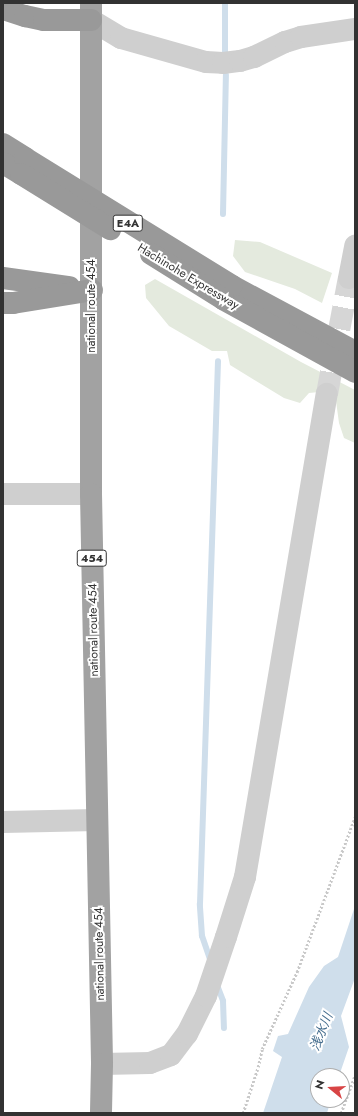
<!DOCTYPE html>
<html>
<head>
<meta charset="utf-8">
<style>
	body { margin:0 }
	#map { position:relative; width:358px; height:1116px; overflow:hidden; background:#fff; font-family:Jost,"Noto Sans JP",sans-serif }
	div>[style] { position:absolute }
	.green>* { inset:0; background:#e4eade }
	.water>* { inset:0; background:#cfdeeb }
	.stream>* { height:6px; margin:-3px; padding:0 3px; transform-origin:3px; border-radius:3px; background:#cfdeeb }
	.tertiary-tunnel>* { height:22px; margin-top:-11px; transform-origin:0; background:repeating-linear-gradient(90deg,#d6d6d6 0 22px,transparent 0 33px) }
	.path>* { height:2.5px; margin-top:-1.25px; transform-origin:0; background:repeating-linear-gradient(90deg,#c9c9c9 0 2px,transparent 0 4px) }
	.minor>* { height:22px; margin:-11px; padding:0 11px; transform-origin:11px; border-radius:11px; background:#cfcfcf }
	.tertiary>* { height:22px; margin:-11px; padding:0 11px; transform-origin:11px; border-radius:11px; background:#cfcfcf }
	.trunk>* { height:22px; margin:-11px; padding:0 11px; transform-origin:11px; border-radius:11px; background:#a2a2a2 }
	.motorway>* { height:22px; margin:-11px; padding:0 11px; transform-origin:11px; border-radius:11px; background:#999 }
	.motorway-bridge>* { height:22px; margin:-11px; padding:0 11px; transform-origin:11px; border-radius:11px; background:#999 }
	span { translate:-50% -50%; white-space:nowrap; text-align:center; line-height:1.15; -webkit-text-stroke:4px #fff; paint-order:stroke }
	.shield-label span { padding:1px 3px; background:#fff; border:1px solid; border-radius:3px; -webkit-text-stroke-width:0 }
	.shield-label { font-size:11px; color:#323232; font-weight:700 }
	.street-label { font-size:12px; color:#323232 }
	.water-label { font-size:13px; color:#456d8e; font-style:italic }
	.frame { position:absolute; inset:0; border:4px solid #323232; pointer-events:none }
	.north { position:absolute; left:310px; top:1068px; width:40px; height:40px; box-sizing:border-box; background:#fff; border:1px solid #adadad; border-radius:50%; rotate:288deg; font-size:11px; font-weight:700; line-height:16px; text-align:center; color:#323232 }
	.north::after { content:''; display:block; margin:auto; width:14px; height:18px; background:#d84445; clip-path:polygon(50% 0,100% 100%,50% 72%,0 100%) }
</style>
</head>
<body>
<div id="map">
	<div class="green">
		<div style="clip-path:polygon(235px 240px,260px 242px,332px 273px,322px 303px,295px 289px,245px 272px,233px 256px)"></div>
		<div style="clip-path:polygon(155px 279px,301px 362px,355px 390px,355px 443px,344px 438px,339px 423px,336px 401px,319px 392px,309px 393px,300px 403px,284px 398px,230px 365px,227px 351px,212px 351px,169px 326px,146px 298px,145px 285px)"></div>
	</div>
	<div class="water">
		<div style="clip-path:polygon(355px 906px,355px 978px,341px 1016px,349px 1047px,339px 1076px,318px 1076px,318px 1100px,331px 1100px,327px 1113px,263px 1113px,282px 1057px,273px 1051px,278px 1036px,288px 1034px,309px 987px,324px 966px,338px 957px)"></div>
	</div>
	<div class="stream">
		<div style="left:225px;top:53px;width:50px;rotate:-90deg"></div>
		<div style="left:223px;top:214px;width:139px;rotate:-88.8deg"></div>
		<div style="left:211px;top:962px;width:28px;rotate:-109deg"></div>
		<div style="left:202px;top:936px;width:32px;rotate:-94deg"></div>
		<div style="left:200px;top:904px;width:543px;rotate:-88.1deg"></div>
		<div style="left:217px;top:985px;width:17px;rotate:69deg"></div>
		<div style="left:223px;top:1001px;width:27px;rotate:88deg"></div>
	</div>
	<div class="tertiary-tunnel">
		<div style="left:327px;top:394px;width:118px;rotate:-79.3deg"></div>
	</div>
	<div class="path">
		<div style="left:243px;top:1113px;width:48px;rotate:-71.9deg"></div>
		<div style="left:258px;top:1067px;width:18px;rotate:-77deg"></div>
		<div style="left:262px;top:1049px;width:85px;rotate:-65.6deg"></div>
		<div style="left:297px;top:972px;width:165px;rotate:-69.5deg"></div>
		<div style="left:341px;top:1113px;width:40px;rotate:-69.8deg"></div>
	</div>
	<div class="minor">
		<div style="left:91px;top:20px;width:35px;rotate:31deg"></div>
		<div style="left:121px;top:38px;width:88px;rotate:15.8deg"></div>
		<div style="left:206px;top:62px;width:17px;rotate:3deg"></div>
		<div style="left:223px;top:63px;width:17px;rotate:-7deg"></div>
		<div style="left:240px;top:61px;width:15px;rotate:-16deg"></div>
		<div style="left:254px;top:57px;width:34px;rotate:-26deg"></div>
		<div style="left:285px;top:42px;width:17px;rotate:-17deg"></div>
		<div style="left:301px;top:37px;width:55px;rotate:-8.4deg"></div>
		<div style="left:3px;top:494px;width:88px"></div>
		<div style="left:3px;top:822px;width:94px;rotate:-1.2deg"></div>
	</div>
	<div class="tertiary">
		<div style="left:349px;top:278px;width:33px;rotate:-79deg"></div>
		<div style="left:102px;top:1064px;width:48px;rotate:-1.2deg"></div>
		<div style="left:150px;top:1063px;width:22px;rotate:-21deg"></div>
		<div style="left:171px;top:1055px;width:26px;rotate:-53deg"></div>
		<div style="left:187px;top:1034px;width:42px;rotate:-63.4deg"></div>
		<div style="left:206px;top:996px;width:62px;rotate:-71.3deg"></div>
		<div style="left:226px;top:937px;width:63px;rotate:-72.4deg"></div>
		<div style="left:245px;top:877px;width:490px;rotate:-80.4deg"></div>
	</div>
	<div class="trunk">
		<div style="left:91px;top:3px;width:491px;rotate:90deg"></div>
		<div style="left:91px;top:494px;width:570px;rotate:88.89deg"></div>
		<div style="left:102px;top:1064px;width:49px;rotate:91.2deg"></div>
	</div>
	<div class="motorway">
		<div style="left:3px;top:9px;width:23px;rotate:18deg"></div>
		<div style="left:25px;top:16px;width:19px;rotate:12deg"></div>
		<div style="left:44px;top:20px;width:47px"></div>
		<div style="left:3px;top:144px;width:26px;rotate:32deg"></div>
		<div style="left:3px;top:163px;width:21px;rotate:31deg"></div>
		<div style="left:3px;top:278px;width:67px;rotate:7.8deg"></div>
		<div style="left:232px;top:286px;width:140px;rotate:28.2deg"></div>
		<div style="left:223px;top:299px;width:151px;rotate:28.9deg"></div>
		<div style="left:3px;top:303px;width:10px"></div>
		<div style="left:13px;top:303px;width:80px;rotate:-9.3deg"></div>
	</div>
	<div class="motorway-bridge">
		<div style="left:25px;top:158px;width:243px;rotate:31.7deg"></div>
		<div style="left:21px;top:174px;width:105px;rotate:31.7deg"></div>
		<div style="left:151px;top:254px;width:85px;rotate:32deg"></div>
	</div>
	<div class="shield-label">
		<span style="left:128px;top:223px">E4A</span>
		<span style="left:92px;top:558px">454</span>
	</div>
	<div class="street-label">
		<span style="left:188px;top:277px;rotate:31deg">Hachinohe Expressway</span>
		<span style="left:92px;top:306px;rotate:-90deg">national route 454</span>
		<span style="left:94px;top:630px;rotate:-91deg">national route 454</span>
		<span style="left:100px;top:954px;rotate:-91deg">national route 454</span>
	</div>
	<div class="water-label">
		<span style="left:322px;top:1032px;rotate:-68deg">浅水川</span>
	</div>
	<div class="frame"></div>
	<div class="north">N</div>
</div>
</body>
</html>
